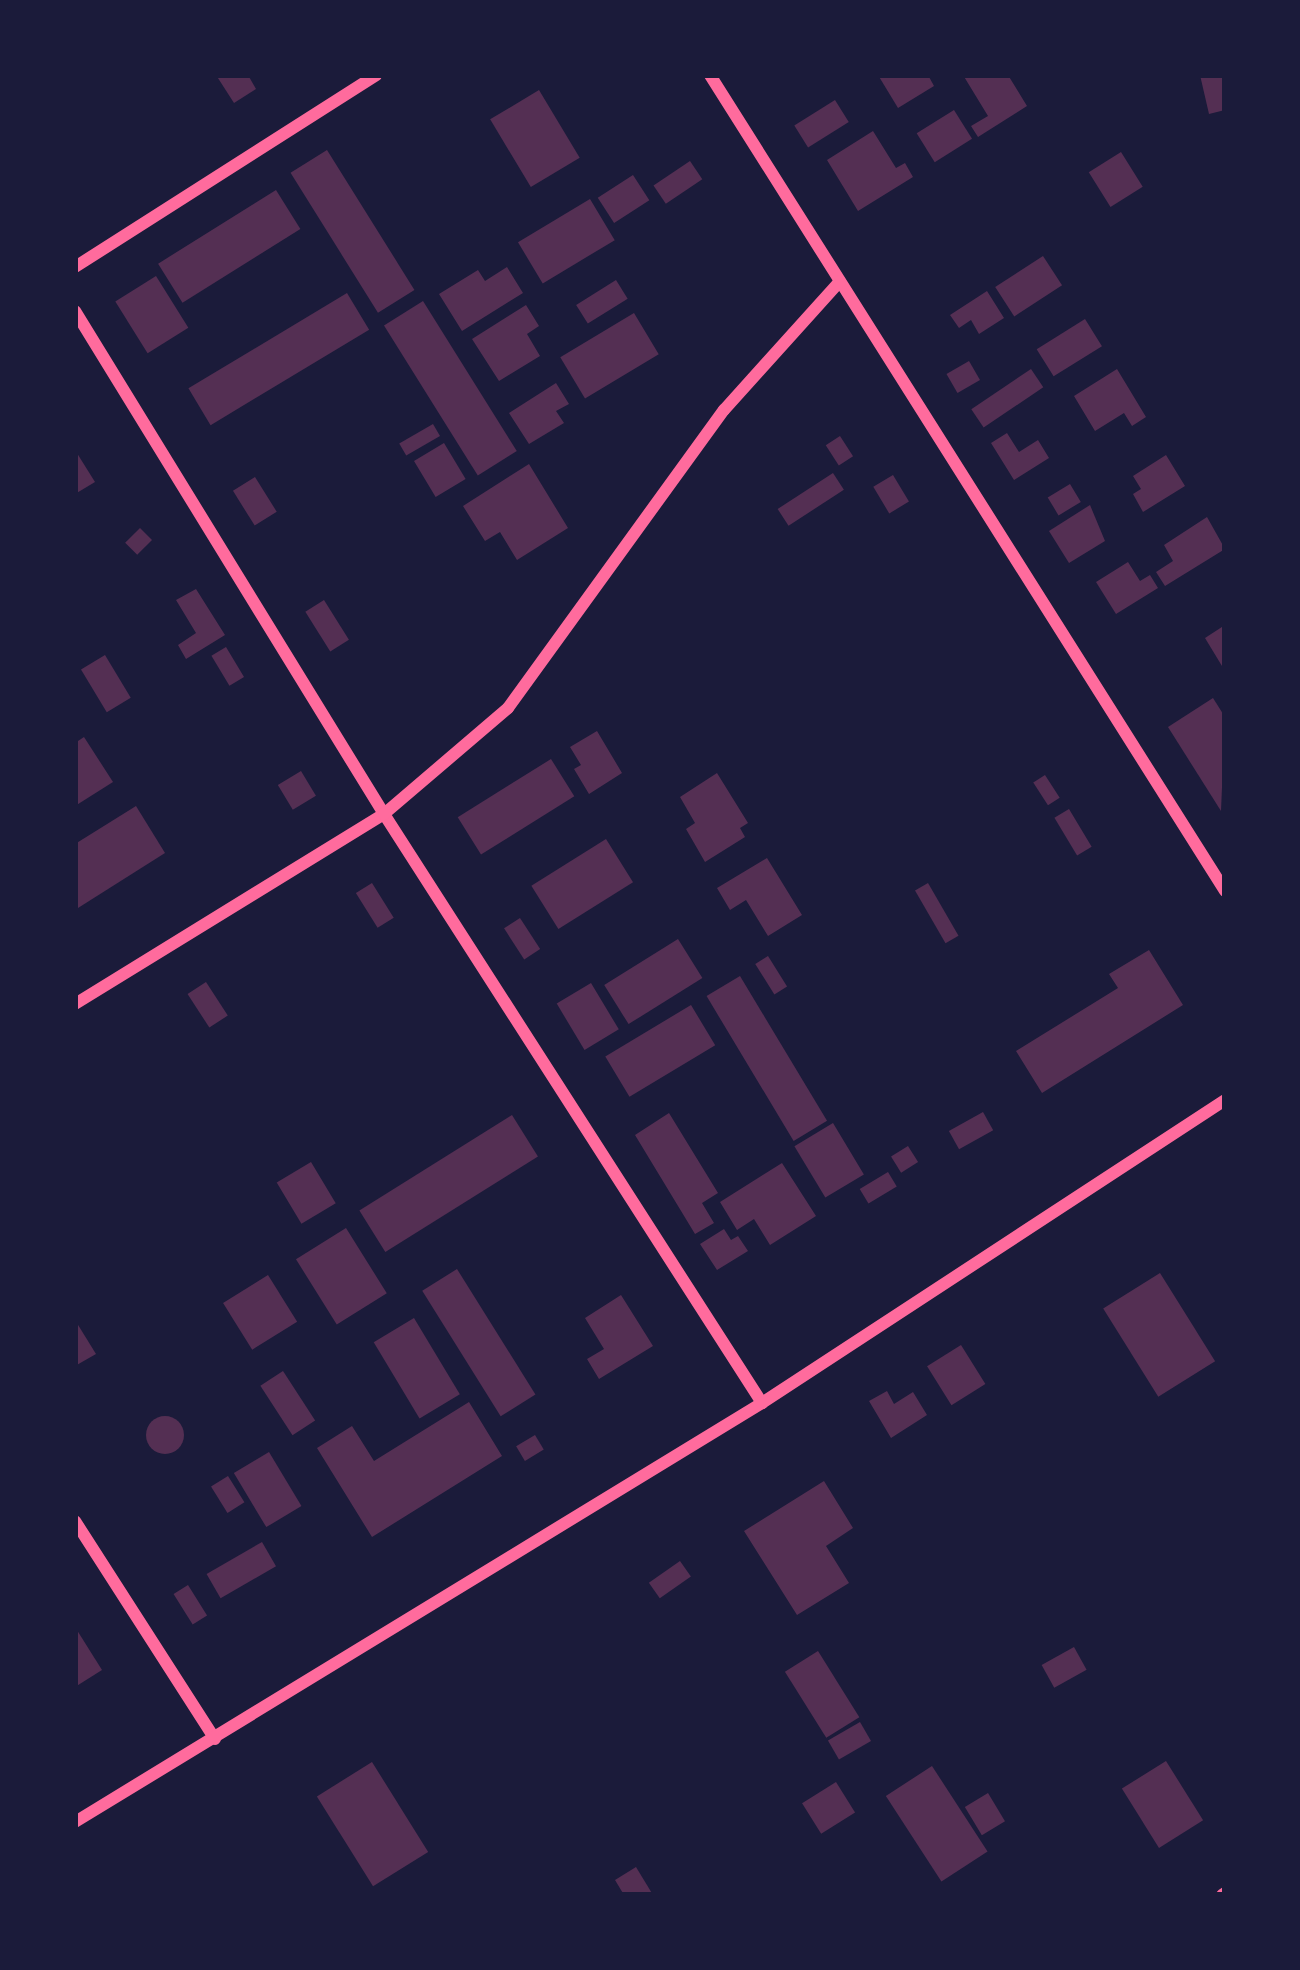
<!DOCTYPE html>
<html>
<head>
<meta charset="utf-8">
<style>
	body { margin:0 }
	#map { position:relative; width:1300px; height:1970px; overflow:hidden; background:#1b1b3a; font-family:"Roboto Serif",serif }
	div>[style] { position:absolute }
	.building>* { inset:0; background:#542f53; transform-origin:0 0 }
	.round { border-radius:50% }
	.minor>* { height:12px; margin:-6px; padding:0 6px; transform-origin:6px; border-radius:6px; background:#ff6b9d }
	span { translate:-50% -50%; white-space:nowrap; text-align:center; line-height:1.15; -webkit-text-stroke:9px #1b1b3a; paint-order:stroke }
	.frame { position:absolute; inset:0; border:78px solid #1b1b3a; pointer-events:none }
</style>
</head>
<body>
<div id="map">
	<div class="building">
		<div style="clip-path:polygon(216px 75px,248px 75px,256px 89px,234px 103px)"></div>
		<div style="clip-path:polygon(878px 75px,928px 75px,934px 86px,898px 108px)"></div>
		<div style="clip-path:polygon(963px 75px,1008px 75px,1027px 106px,978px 137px,971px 126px,988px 116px)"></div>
		<div style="clip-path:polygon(1200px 75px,1225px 75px,1225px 110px,1209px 114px)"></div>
		<div style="left:539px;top:90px;width:79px;height:57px;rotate:59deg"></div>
		<div style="left:835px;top:100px;width:26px;height:48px;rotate:58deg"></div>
		<div style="left:954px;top:110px;width:34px;height:44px;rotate:58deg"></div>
		<div style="clip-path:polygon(873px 131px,896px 168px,905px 163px,913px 177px,858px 211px,827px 160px)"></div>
		<div style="left:327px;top:150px;width:165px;height:43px;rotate:58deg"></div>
		<div style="left:1121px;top:152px;width:41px;height:38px;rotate:58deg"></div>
		<div style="left:690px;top:161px;width:22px;height:44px;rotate:56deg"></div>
		<div style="left:633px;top:175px;width:30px;height:42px;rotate:57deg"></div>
		<div style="left:276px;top:190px;width:46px;height:139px;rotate:58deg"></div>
		<div style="left:590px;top:199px;width:48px;height:84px;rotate:59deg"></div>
		<div style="left:1043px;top:256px;width:35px;height:57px;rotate:57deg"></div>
		<div style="clip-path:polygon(507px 267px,523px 293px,462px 331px,439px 294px,478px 270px,485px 281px)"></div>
		<div style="left:156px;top:276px;width:61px;height:48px;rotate:58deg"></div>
		<div style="left:616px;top:280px;width:22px;height:47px;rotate:58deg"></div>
		<div style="clip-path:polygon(987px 291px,1004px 318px,979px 334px,971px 320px,959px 328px,950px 315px)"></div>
		<div style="left:347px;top:293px;width:43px;height:185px;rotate:59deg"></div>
		<div style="left:423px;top:301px;width:177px;height:46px;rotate:58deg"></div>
		<div style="clip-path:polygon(526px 305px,539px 326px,527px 334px,540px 356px,499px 381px,472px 339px)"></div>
		<div style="left:634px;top:313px;width:48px;height:86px;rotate:59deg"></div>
		<div style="left:1085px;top:319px;width:32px;height:57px;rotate:58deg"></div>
		<div style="left:969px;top:361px;width:22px;height:26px;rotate:60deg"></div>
		<div style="left:1031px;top:369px;width:22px;height:72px;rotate:56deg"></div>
		<div style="clip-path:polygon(1117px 369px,1146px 417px,1132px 426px,1124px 413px,1095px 431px,1074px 396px)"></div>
		<div style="clip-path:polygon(556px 383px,569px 404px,556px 411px,564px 423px,529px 444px,509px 413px)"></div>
		<div style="left:433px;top:424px;width:14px;height:39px;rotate:60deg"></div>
		<div style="clip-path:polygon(1007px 433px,1019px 452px,1038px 440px,1049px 458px,1014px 480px,991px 443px)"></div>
		<div style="left:840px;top:436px;width:24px;height:17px;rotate:57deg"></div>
		<div style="left:444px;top:443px;width:42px;height:35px;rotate:59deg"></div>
		<div style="clip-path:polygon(75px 450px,95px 482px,75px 494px)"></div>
		<div style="clip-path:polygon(1166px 455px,1185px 486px,1143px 512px,1133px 494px,1141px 489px,1133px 476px)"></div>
		<div style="clip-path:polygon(529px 464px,568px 528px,517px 560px,500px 532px,485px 541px,463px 506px)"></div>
		<div style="left:833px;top:473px;width:20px;height:66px;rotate:57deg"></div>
		<div style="left:893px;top:475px;width:31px;height:23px;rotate:59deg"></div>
		<div style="left:255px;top:477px;width:41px;height:26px;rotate:58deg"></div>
		<div style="left:1070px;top:484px;width:21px;height:26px;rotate:59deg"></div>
		<div style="clip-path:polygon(1090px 505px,1105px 541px,1069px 563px,1049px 531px)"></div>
		<div style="clip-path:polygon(1207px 517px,1225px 549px,1165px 586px,1156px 572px,1173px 561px,1164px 545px)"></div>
		<div style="left:140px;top:528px;width:17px;height:21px;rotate:45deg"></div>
		<div style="clip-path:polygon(1128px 562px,1140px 581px,1150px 575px,1158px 588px,1116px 614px,1096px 582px)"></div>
		<div style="clip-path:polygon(196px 589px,225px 635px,186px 659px,178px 645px,196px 633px,176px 600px)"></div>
		<div style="left:324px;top:600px;width:47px;height:22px;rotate:58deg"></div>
		<div style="clip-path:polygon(1225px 625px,1225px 671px,1205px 638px)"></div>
		<div style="left:226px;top:647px;width:35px;height:17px;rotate:59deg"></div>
		<div style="left:105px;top:655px;width:50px;height:28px;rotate:59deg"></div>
		<div style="clip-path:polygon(1213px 698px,1225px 717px,1221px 811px,1168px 727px)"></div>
		<div style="clip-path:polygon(597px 731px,622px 773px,589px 794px,574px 769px,581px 765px,570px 747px)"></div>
		<div style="clip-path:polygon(84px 737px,113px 782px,75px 806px,75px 743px)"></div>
		<div style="left:551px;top:759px;width:44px;height:110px;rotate:58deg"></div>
		<div style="left:301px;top:771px;width:29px;height:27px;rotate:59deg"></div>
		<div style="clip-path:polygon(717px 773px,748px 823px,740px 828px,745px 837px,705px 862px,686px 829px,695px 823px,680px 797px)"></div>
		<div style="left:1045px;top:775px;width:27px;height:14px;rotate:57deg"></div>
		<div style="clip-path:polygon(136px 806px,165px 853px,78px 908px,75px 844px)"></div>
		<div style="left:1069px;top:809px;width:44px;height:17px;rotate:59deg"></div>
		<div style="left:606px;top:839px;width:51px;height:88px;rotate:58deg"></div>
		<div style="clip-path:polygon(767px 858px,802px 915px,768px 936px,746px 900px,730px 910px,717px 888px)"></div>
		<div style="left:372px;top:883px;width:41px;height:19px;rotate:58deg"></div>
		<div style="left:928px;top:883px;width:61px;height:15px;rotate:60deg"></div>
		<div style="left:520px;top:918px;width:37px;height:19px;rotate:57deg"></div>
		<div style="left:678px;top:939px;width:46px;height:87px;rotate:58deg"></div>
		<div style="clip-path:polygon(1149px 950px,1183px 1005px,1042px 1093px,1016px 1051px,1118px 988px,1109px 974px)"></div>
		<div style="left:768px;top:956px;width:36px;height:15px;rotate:58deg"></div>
		<div style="left:740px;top:976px;width:169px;height:39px;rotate:59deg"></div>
		<div style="left:206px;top:982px;width:40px;height:22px;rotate:57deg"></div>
		<div style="left:591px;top:983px;width:54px;height:40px;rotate:59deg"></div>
		<div style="left:691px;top:1005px;width:47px;height:100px;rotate:59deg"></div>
		<div style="left:983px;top:1112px;width:21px;height:39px;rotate:61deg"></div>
		<div style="clip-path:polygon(669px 1113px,718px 1193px,702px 1203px,714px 1223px,695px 1234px,635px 1135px)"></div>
		<div style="left:512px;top:1115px;width:49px;height:180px;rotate:58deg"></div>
		<div style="left:833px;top:1123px;width:60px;height:45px;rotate:59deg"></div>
		<div style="left:908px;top:1146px;width:19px;height:20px;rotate:58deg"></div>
		<div style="left:311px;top:1162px;width:48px;height:40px;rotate:59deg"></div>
		<div style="clip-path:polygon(782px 1163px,816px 1216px,770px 1245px,754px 1219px,737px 1230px,720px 1202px)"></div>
		<div style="left:888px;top:1172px;width:17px;height:33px;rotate:59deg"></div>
		<div style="left:346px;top:1228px;width:77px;height:59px;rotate:58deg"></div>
		<div style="clip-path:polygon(724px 1229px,731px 1240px,738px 1236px,748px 1251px,717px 1270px,700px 1244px)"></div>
		<div style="left:457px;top:1269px;width:148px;height:41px;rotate:58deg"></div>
		<div style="left:1160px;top:1273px;width:104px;height:67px;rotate:58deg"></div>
		<div style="left:268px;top:1275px;width:55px;height:53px;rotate:58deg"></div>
		<div style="clip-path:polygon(621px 1295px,653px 1346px,599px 1379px,587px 1359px,604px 1349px,585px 1318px)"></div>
		<div style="left:414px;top:1318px;width:89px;height:47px;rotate:59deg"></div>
		<div style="clip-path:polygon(75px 1320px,96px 1354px,75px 1366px)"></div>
		<div style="left:961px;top:1345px;width:46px;height:40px;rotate:58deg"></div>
		<div style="left:283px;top:1371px;width:59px;height:27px;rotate:57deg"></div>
		<div style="clip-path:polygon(887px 1391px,894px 1404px,913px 1392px,927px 1415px,891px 1438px,869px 1401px)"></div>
		<div style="clip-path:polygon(469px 1402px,502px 1456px,372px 1537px,317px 1448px,352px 1426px,374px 1461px)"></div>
		<div class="round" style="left:146px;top:1416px;width:38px;height:38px"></div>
		<div style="left:535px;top:1435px;width:17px;height:22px;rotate:59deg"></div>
		<div style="left:269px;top:1452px;width:63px;height:41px;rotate:59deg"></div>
		<div style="left:228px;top:1476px;width:31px;height:20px;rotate:58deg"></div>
		<div style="clip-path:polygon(824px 1481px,853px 1528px,826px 1546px,849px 1583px,797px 1615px,744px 1531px)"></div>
		<div style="left:262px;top:1542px;width:28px;height:64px;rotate:60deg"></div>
		<div style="left:680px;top:1561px;width:19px;height:38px;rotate:55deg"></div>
		<div style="left:188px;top:1585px;width:36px;height:17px;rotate:58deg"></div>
		<div style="clip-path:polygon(75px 1627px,102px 1670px,75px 1687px)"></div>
		<div style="left:1074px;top:1647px;width:26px;height:37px;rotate:61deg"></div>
		<div style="left:818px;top:1651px;width:78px;height:39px;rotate:58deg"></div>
		<div style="left:860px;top:1722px;width:22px;height:37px;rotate:60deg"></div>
		<div style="left:1166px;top:1761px;width:70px;height:52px;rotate:58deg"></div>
		<div style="left:372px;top:1762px;width:106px;height:65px;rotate:58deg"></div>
		<div style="left:932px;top:1766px;width:102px;height:55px;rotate:57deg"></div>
		<div style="left:836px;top:1782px;width:36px;height:40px;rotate:58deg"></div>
		<div style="left:988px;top:1793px;width:33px;height:27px;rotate:59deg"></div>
		<div style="clip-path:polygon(636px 1867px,653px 1895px,624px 1895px,615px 1880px)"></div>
	</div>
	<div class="minor">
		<div style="left:710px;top:75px;width:965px;rotate:57.74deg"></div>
		<div style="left:75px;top:267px;width:357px;rotate:-32.5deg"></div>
		<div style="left:75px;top:311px;width:590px;rotate:58.44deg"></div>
		<div style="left:384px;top:814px;width:700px;rotate:57.31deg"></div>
		<div style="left:75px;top:1004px;width:363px;rotate:-31.6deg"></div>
		<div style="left:384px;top:814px;width:163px;rotate:-40.5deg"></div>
		<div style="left:508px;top:708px;width:368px;rotate:-54.1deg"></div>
		<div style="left:724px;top:410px;width:173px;rotate:-48deg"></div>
		<div style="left:75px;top:1521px;width:259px;rotate:57.3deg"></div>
		<div style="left:75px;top:1822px;width:805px;rotate:-31.38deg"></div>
		<div style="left:762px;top:1403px;width:553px;rotate:-33.2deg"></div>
		<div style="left:1222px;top:1895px;width:4px;rotate:-34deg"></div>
	</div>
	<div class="frame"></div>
</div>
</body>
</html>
